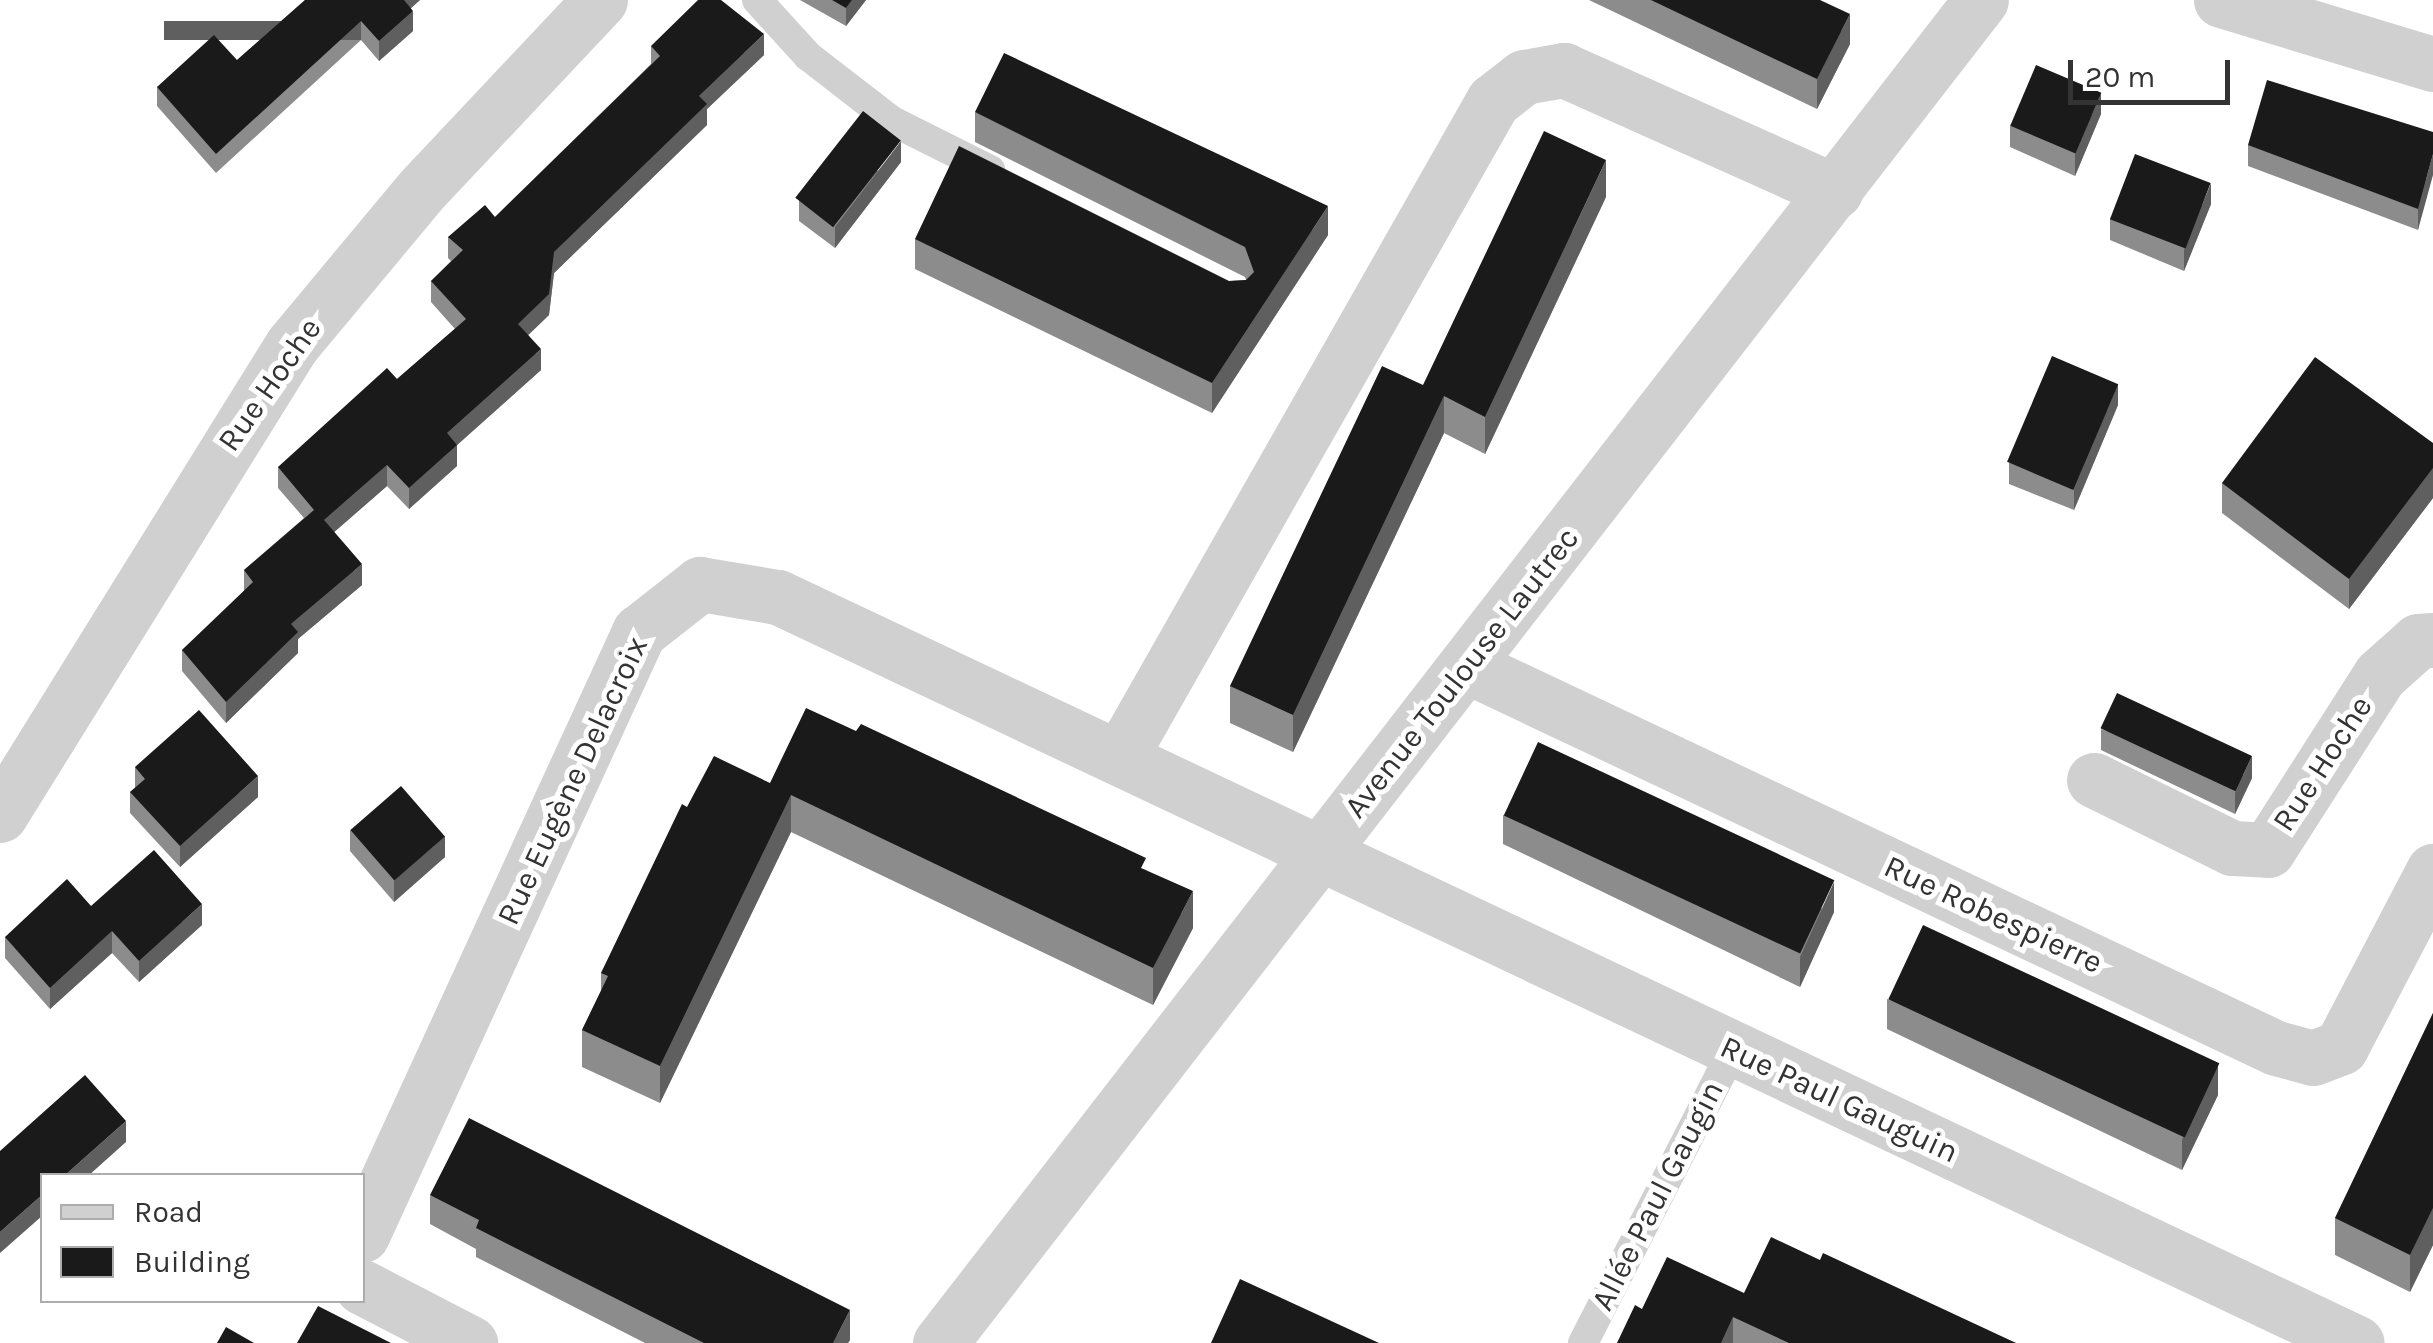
<!DOCTYPE html>
<html>
<head>
<meta charset="utf-8">
<style>
	body { margin:0 }
	#map { position:relative; width:2433px; height:1343px; overflow:hidden; background:#fff; font-family:Karla,sans-serif }
	div>[style] { position:absolute }
	.service>* { height:30px; margin:-15px; padding:0 15px; transform-origin:15px; border-radius:15px; background:#d0d0d0 }
	.minor>* { height:55px; margin:-27.5px; padding:0 27.5px; transform-origin:27.5px; border-radius:27.5px; background:#d0d0d0 }
	.tertiary>* { height:55px; margin:-27.5px; padding:0 27.5px; transform-origin:27.5px; border-radius:27.5px; background:#d0d0d0 }
	.wall>* { inset:0; background:#8c8c8c }
	.shaded-wall>* { inset:0; background:#5f5f5f; transform-origin:0 0 }
	.building>* { inset:0; background:#1a1a1a; transform-origin:0 0 }
	span { translate:-50% -50%; white-space:nowrap; text-align:center; line-height:1.15; -webkit-text-stroke:10px #fff; paint-order:stroke }
	.street-label { font-size:32px; color:#333 }
	.legend { position:absolute; left:40px; top:1173px; width:325px; height:130px; box-sizing:border-box; background:#fff; border:2px solid #adadad; margin:0; padding:12px 18px; list-style:none; font-size:30px; color:#333 }
	.legend li { display:flex; align-items:center; gap:20px; height:50px }
	.legend b { width:50px; border:2px solid #adadad }
	.scale { position:absolute; left:2068px; top:60px; width:162px; height:45px; box-sizing:border-box; border:5px solid #333; border-top:0; padding-left:12px; font-size:30px; line-height:35px; white-space:nowrap; color:#333; -webkit-text-stroke:8px #fff; paint-order:stroke }
</style>
</head>
<body>
<div id="map">
	<div class="service">
		<div style="left:757px;top:0;width:76px;rotate:47.7deg"></div>
		<div style="left:808px;top:56px;width:106px;rotate:37.7deg"></div>
		<div style="left:892px;top:121px;width:110px;rotate:26.6deg"></div>
		<div style="left:1583px;top:1343px;width:329px;rotate:-62.9deg"></div>
	</div>
	<div class="minor">
		<div style="left:1469px;top:667px;width:892px;rotate:25.27deg"></div>
		<div style="left:2276px;top:1048px;width:38px;rotate:15deg"></div>
		<div style="left:2313px;top:1058px;width:30px;rotate:-21deg"></div>
		<div style="left:2341px;top:1047px;width:199px;rotate:-62.4deg"></div>
		<div style="left:1120px;top:757px;width:755px;rotate:-60.38deg"></div>
		<div style="left:1493px;top:101px;width:39px;rotate:-38deg"></div>
		<div style="left:1524px;top:77px;width:41px;rotate:-9.9deg"></div>
		<div style="left:1564px;top:70px;width:297px;rotate:24.1deg"></div>
		<div style="left:2094px;top:780px;width:154px;rotate:26.2deg"></div>
		<div style="left:2232px;top:848px;width:36px;rotate:3deg"></div>
		<div style="left:2268px;top:850px;width:208px;rotate:-57.4deg"></div>
		<div style="left:2380px;top:675px;width:51px;rotate:-41.8deg"></div>
		<div style="left:2418px;top:641px;width:15px;rotate:-4deg"></div>
		<div style="left:362px;top:1235px;width:664px;rotate:-65.33deg"></div>
		<div style="left:639px;top:632px;width:78px;rotate:-38.2deg"></div>
		<div style="left:700px;top:584px;width:79px;rotate:9.5deg"></div>
		<div style="left:778px;top:597px;width:1746px;rotate:25.29deg"></div>
		<div style="left:362px;top:1287px;width:122px;rotate:27.4deg"></div>
		<div style="left:940px;top:1343px;width:1699px;rotate:-52.22deg"></div>
	</div>
	<div class="tertiary">
		<div style="left:2221px;top:0;width:221px;rotate:16.8deg"></div>
		<div style="left:0;top:815px;width:553px;rotate:-58.15deg"></div>
		<div style="left:292px;top:345px;width:204px;rotate:-50.2deg"></div>
		<div style="left:423px;top:188px;width:258px;rotate:-46.7deg"></div>
	</div>
	<div class="wall">
		<div style="clip-path:polygon(305px 0,420px 0,411px 8px,413px 31px,379px 61px,361px 40px,216px 173px,157px 106px,157px 87px,237px 60px)"></div>
		<div style="clip-path:polygon(800px 0,866px 0,846px 26px)"></div>
		<div style="clip-path:polygon(1589px 0,1820px 0,1850px 44px,1817px 109px)"></div>
		<div style="clip-path:polygon(651px 46px,764px 55px,707px 109px,707px 125px,554px 273px,549px 315px,528px 335px,541px 370px,457px 445px,457px 466px,409px 509px,387px 486px,334px 532px,362px 585px,298px 639px,298px 653px,226px 723px,182px 671px,182px 650px,244px 592px,244px 570px,304px 518px,278px 488px,278px 467px,397px 379px,455px 329px,431px 302px,431px 281px,451px 261px,448px 258px,448px 237px,495px 217px,651px 64px)"></div>
		<div style="clip-path:polygon(975px 112px,1328px 235px,1212px 413px,915px 269px,915px 239px,1229px 281px,1246px 280px,1245px 277px,975px 142px)"></div>
		<div style="clip-path:polygon(2101px 114px,2075px 176px,2010px 147px,2010px 126px)"></div>
		<div style="clip-path:polygon(2433px 132px,2418px 230px,2248px 166px,2248px 145px)"></div>
		<div style="clip-path:polygon(901px 162px,835px 248px,799px 221px,799px 200px)"></div>
		<div style="clip-path:polygon(1606px 197px,1485px 454px,1444px 433px,1293px 752px,1230px 723px,1230px 686px,1423px 385px)"></div>
		<div style="clip-path:polygon(2211px 204px,2184px 271px,2110px 240px,2110px 219px)"></div>
		<div style="clip-path:polygon(2118px 405px,2074px 510px,2009px 484px,2009px 463px)"></div>
		<div style="clip-path:polygon(2433px 443px,2433px 498px,2349px 609px,2222px 513px,2222px 483px)"></div>
		<div style="clip-path:polygon(2101px 729px,2252px 778px,2235px 814px,2101px 750px)"></div>
		<div style="clip-path:polygon(135px 767px,258px 797px,180px 867px,130px 813px,130px 792px,135px 788px)"></div>
		<div style="clip-path:polygon(770px 783px,1146px 870px,1193px 928px,1153px 1005px,791px 832px,660px 1103px,582px 1067px,582px 1030px,601px 991px,601px 973px,687px 807px)"></div>
		<div style="clip-path:polygon(1503px 815px,1834px 912px,1800px 987px,1503px 844px)"></div>
		<div style="clip-path:polygon(350px 830px,445px 857px,394px 902px,350px 851px)"></div>
		<div style="clip-path:polygon(91px 906px,202px 925px,139px 982px,112px 953px,50px 1009px,5px 958px,5px 937px)"></div>
		<div style="clip-path:polygon(1887px 999px,2218px 1095px,2182px 1170px,1887px 1029px)"></div>
		<div style="clip-path:polygon(2433px 1013px,2433px 1245px,2410px 1292px,2335px 1255px,2335px 1218px)"></div>
		<div style="clip-path:polygon(430px 1195px,850px 1340px,848px 1343px,645px 1343px,476px 1257px,476px 1249px,430px 1224px)"></div>
		<div style="clip-path:polygon(1820px 1260px,2016px 1343px,1617px 1343px,1642px 1309px,1744px 1293px)"></div>
	</div>
	<div class="shaded-wall">
		<div style="clip-path:polygon(401px 0,420px 0,401px 17px)"></div>
		<div style="clip-path:polygon(852px 0,866px 0,846px 26px,846px 8px)"></div>
		<div style="clip-path:polygon(413px 11px,413px 31px,379px 61px,379px 41px)"></div>
		<div style="clip-path:polygon(1850px 14px,1850px 44px,1817px 109px,1817px 79px)"></div>
		<div style="left:361px;top:21px;width:19px;height:197px;rotate:90deg"></div>
		<div style="clip-path:polygon(764px 34px,764px 55px,707px 109px,707px 125px,554px 273px,549px 315px,518px 345px,518px 324px,554px 252px,699px 96px)"></div>
		<div style="clip-path:polygon(2101px 93px,2101px 114px,2075px 176px,2075px 155px)"></div>
		<div style="clip-path:polygon(901px 141px,901px 162px,835px 248px,835px 227px)"></div>
		<div style="clip-path:polygon(2433px 154px,2433px 175px,2418px 230px,2418px 209px)"></div>
		<div style="clip-path:polygon(1606px 160px,1606px 197px,1485px 454px,1485px 417px)"></div>
		<div style="clip-path:polygon(2211px 183px,2211px 204px,2184px 271px,2184px 250px)"></div>
		<div style="clip-path:polygon(1328px 206px,1328px 235px,1212px 413px,1212px 383px)"></div>
		<div style="clip-path:polygon(541px 349px,541px 370px,447px 454px,447px 433px)"></div>
		<div style="clip-path:polygon(2118px 384px,2118px 405px,2074px 510px,2074px 489px)"></div>
		<div style="clip-path:polygon(1444px 396px,1444px 433px,1293px 752px,1293px 715px)"></div>
		<div style="clip-path:polygon(457px 445px,457px 466px,409px 509px,409px 488px)"></div>
		<div style="clip-path:polygon(387px 465px,387px 486px,324px 541px,324px 520px)"></div>
		<div style="clip-path:polygon(2433px 468px,2433px 498px,2349px 609px,2349px 579px)"></div>
		<div style="clip-path:polygon(362px 564px,362px 585px,298px 639px,298px 653px,226px 723px,226px 702px,291px 624px)"></div>
		<div style="clip-path:polygon(2252px 756px,2252px 778px,2235px 814px,2235px 793px)"></div>
		<div style="clip-path:polygon(258px 776px,258px 797px,180px 867px,180px 846px)"></div>
		<div style="clip-path:polygon(791px 795px,791px 832px,660px 1103px,660px 1066px)"></div>
		<div style="clip-path:polygon(445px 836px,445px 857px,394px 902px,394px 881px)"></div>
		<div style="clip-path:polygon(1834px 882px,1834px 912px,1800px 987px,1800px 957px)"></div>
		<div style="clip-path:polygon(1193px 891px,1193px 928px,1153px 1005px,1153px 968px)"></div>
		<div style="clip-path:polygon(202px 904px,202px 925px,139px 982px,139px 961px)"></div>
		<div style="clip-path:polygon(112px 931px,112px 953px,50px 1009px,50px 988px)"></div>
		<div style="clip-path:polygon(2218px 1065px,2218px 1095px,2182px 1170px,2182px 1140px)"></div>
		<div style="clip-path:polygon(126px 1121px,126px 1142px,88px 1176px,64px 1176px)"></div>
		<div style="clip-path:polygon(42px 1195px,42px 1216px,0 1253px,0 1232px)"></div>
		<div style="clip-path:polygon(2433px 1208px,2433px 1245px,2410px 1292px,2410px 1255px)"></div>
		<div style="clip-path:polygon(850px 1310px,850px 1340px,848px 1343px,833px 1343px)"></div>
		<div style="clip-path:polygon(1733px 1317px,1733px 1343px,1721px 1343px)"></div>
	</div>
	<div class="building">
		<div style="clip-path:polygon(305px 0,404px 0,413px 11px,379px 41px,361px 21px,216px 154px,157px 87px,214px 35px,237px 60px)"></div>
		<div style="clip-path:polygon(698px 0,721px 0,764px 34px,699px 96px,707px 104px,554px 252px,549px 294px,518px 324px,541px 349px,447px 433px,457px 445px,409px 488px,387px 465px,324px 520px,362px 564px,291px 624px,298px 632px,226px 702px,182px 650px,253px 582px,244px 570px,314px 510px,278px 467px,387px 368px,397px 379px,466px 319px,431px 281px,463px 250px,448px 237px,485px 205px,495px 217px,660px 56px,651px 46px)"></div>
		<div style="clip-path:polygon(832px 0,852px 0,846px 8px)"></div>
		<div style="clip-path:polygon(1651px 0,1820px 0,1850px 14px,1817px 79px)"></div>
		<div style="clip-path:polygon(1004px 53px,1328px 206px,1212px 383px,915px 239px,959px 146px,1229px 281px,1246px 280px,1254px 272px,1245px 247px,975px 112px)"></div>
		<div style="left:2036px;top:65px;width:71px;height:66px;rotate:23deg"></div>
		<div style="clip-path:polygon(2267px 80px,2433px 132px,2433px 154px,2418px 209px,2248px 145px)"></div>
		<div style="left:863px;top:111px;width:48px;height:110px;rotate:38deg"></div>
		<div style="clip-path:polygon(1544px 131px,1606px 160px,1485px 417px,1444px 396px,1293px 715px,1230px 686px,1382px 366px,1423px 385px)"></div>
		<div style="left:2135px;top:154px;width:81px;height:70px;rotate:21deg"></div>
		<div style="left:2052px;top:356px;width:72px;height:115px;rotate:23deg"></div>
		<div style="clip-path:polygon(2315px 357px,2433px 443px,2433px 468px,2349px 579px,2222px 483px)"></div>
		<div style="left:2117px;top:693px;width:149px;height:39px;rotate:25deg"></div>
		<div style="clip-path:polygon(806px 708px,856px 731px,861px 724px,1146px 858px,1141px 868px,1193px 891px,1153px 968px,791px 795px,660px 1066px,582px 1030px,608px 976px,601px 973px,682px 804px,687px 807px,714px 756px,770px 783px)"></div>
		<div style="clip-path:polygon(199px 710px,258px 776px,180px 846px,130px 792px,145px 779px,135px 767px)"></div>
		<div style="left:1538px;top:742px;width:327px;height:81px;rotate:25deg"></div>
		<div style="left:401px;top:786px;width:67px;height:67px;rotate:49deg"></div>
		<div style="clip-path:polygon(154px 850px,202px 904px,139px 961px,112px 931px,50px 988px,5px 937px,67px 879px,91px 906px)"></div>
		<div style="left:1923px;top:925px;width:327px;height:82px;rotate:25deg"></div>
		<div style="clip-path:polygon(2433px 1013px,2433px 1208px,2410px 1255px,2335px 1218px)"></div>
		<div style="clip-path:polygon(85px 1075px,126px 1121px,64px 1176px,42px 1176px,42px 1195px,0 1232px,0 1151px)"></div>
		<div style="clip-path:polygon(469px 1118px,850px 1310px,833px 1343px,704px 1343px,476px 1228px,479px 1220px,430px 1195px)"></div>
		<div style="clip-path:polygon(1771px 1237px,1820px 1260px,1823px 1253px,2016px 1343px,1789px 1343px,1733px 1317px,1721px 1343px,1617px 1343px,1635px 1305px,1642px 1309px,1667px 1257px,1744px 1293px)"></div>
		<div style="clip-path:polygon(1240px 1279px,1379px 1343px,1211px 1343px)"></div>
		<div style="clip-path:polygon(318px 1306px,391px 1343px,297px 1343px)"></div>
		<div style="clip-path:polygon(226px 1327px,254px 1343px,217px 1343px)"></div>
	</div>
	<div class="street-label">
		<span style="left:270px;top:385px;rotate:-55deg">Rue Hoche</span>
		<span style="left:1462px;top:673px;rotate:-52deg">Avenue Toulouse Lautrec</span>
		<span style="left:2323px;top:764px;rotate:-57deg">Rue Hoche</span>
		<span style="left:573px;top:781px;rotate:-65deg">Rue Eugène Delacroix</span>
		<span style="left:1993px;top:915px;rotate:25deg">Rue Robespierre</span>
		<span style="left:1839px;top:1100px;rotate:25deg">Rue Paul Gauguin</span>
		<span style="left:1658px;top:1196px;rotate:-63deg">Allée Paul Gaugin</span>
	</div>
	<ul class="legend">
	<li><b style="height:12px;background:#d0d0d0"></b>Road</li>
	<li><b style="height:28px;background:#1a1a1a"></b>Building</li>
	</ul>
	<div class="scale">20 m</div>
</div>
</body>
</html>
